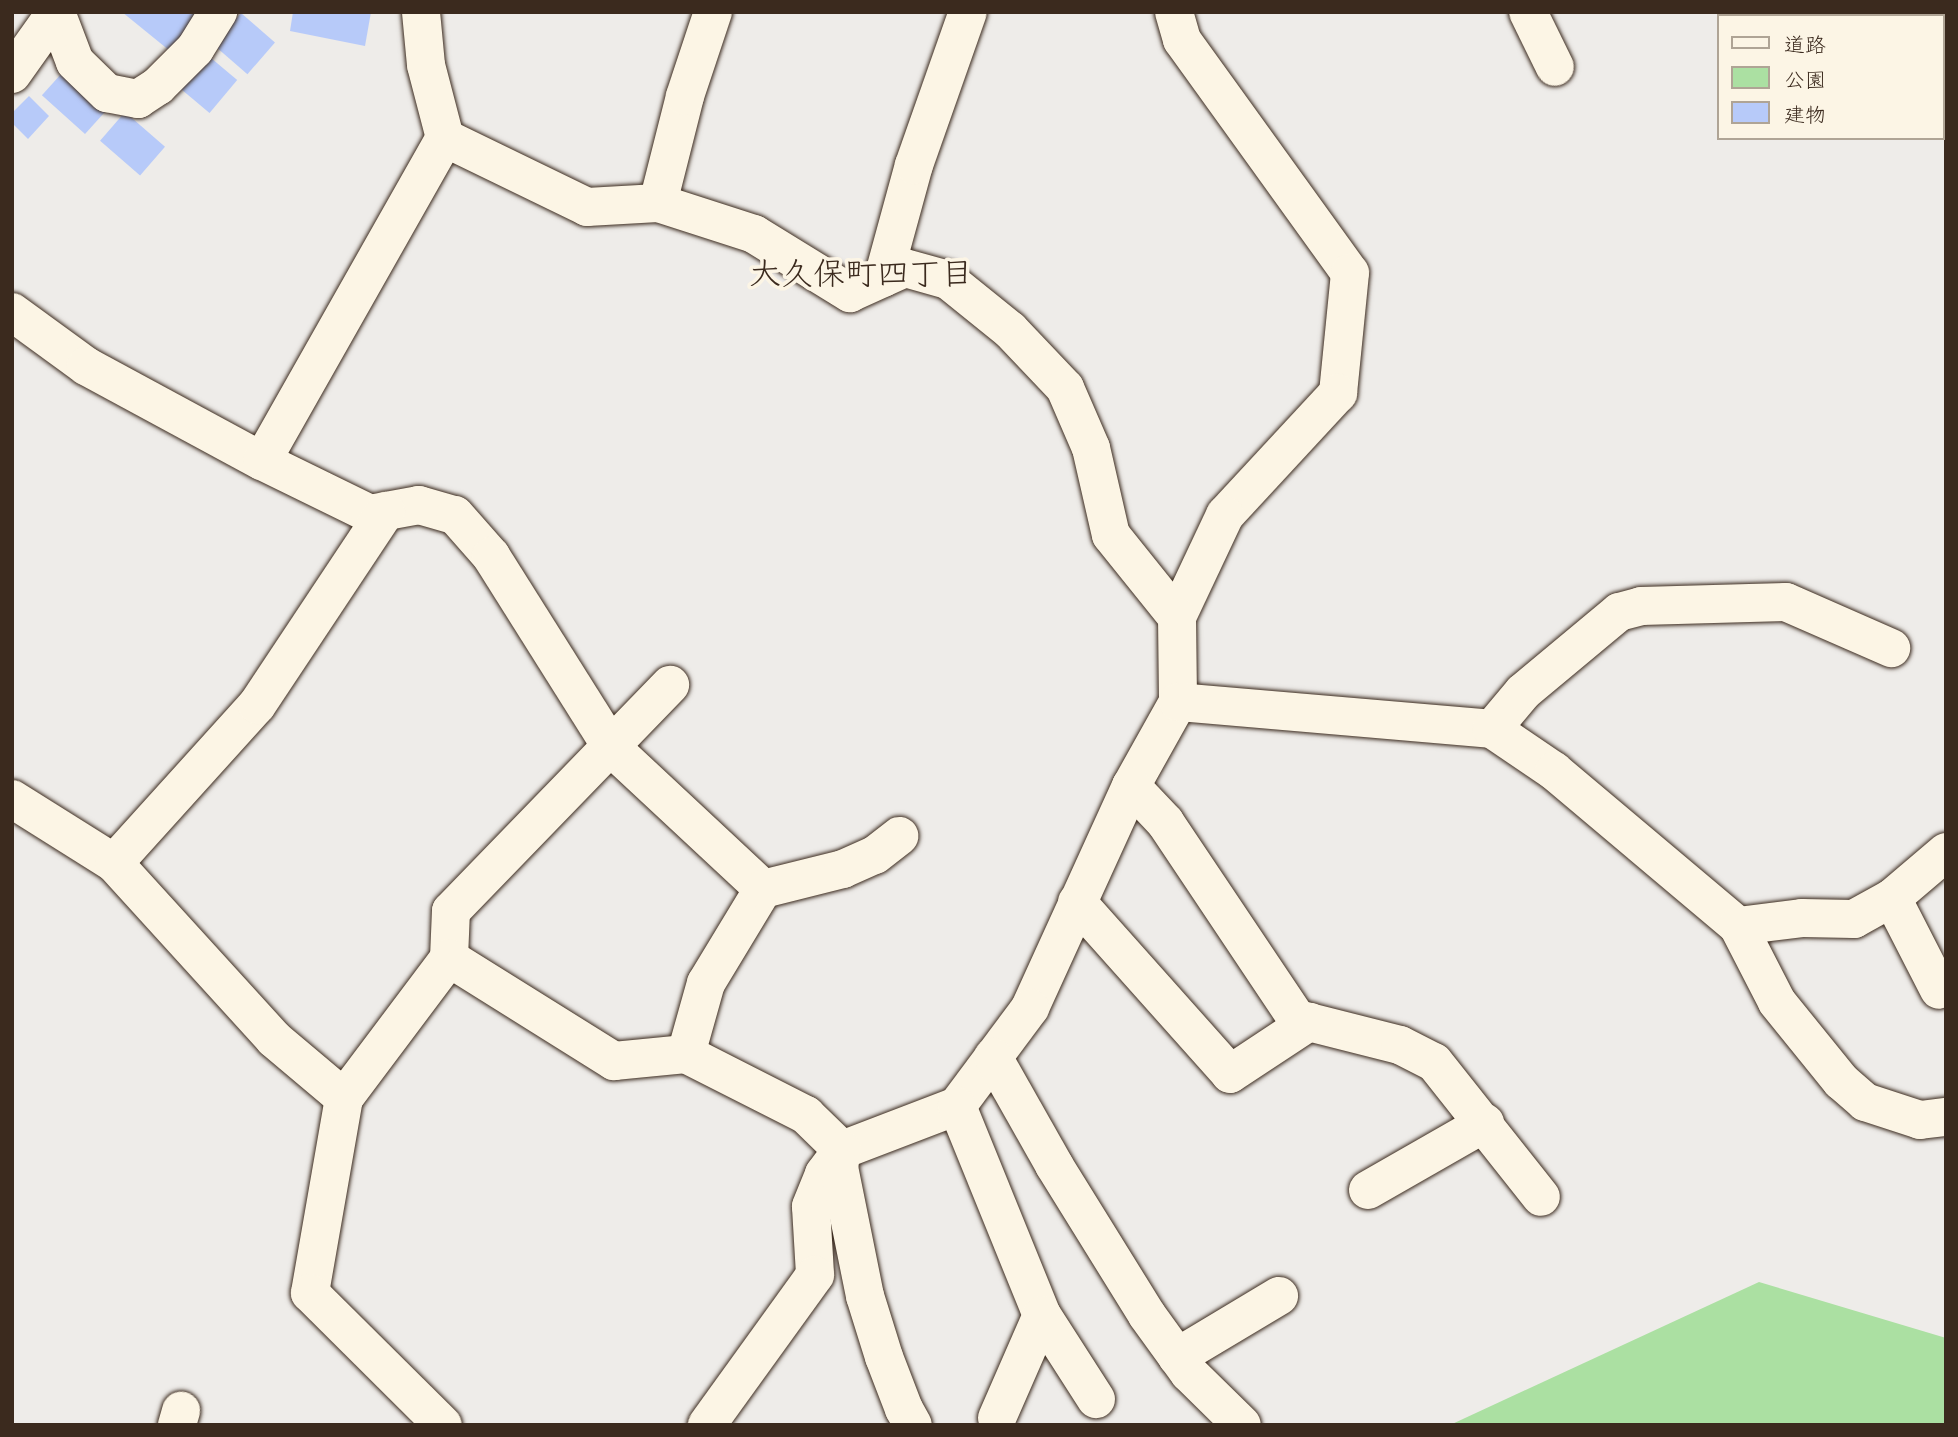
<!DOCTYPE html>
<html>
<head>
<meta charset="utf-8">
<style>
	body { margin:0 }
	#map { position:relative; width:1958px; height:1437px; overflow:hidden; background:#eeece9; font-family:Itim,"Klee One",sans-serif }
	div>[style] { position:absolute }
	.green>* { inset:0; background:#abe0a2 }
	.building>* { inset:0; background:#b7caf9; transform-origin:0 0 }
	.roads { filter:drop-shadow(0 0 2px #3b2a1e) drop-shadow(0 0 2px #3b2a1e) }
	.minor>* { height:38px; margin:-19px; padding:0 19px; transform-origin:19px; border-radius:19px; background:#fcf5e5 }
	span { translate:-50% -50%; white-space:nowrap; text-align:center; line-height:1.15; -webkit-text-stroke:7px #fcf5e5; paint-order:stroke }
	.neighbourhood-label { font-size:32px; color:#3b2a1e }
	.frame { position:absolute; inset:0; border:14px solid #3b2a1e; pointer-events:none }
	.legend { position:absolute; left:1717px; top:14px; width:228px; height:126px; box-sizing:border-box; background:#fcf5e5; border:2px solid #afa495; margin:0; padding:9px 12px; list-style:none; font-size:21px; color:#3b2a1e }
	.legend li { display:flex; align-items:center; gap:14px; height:35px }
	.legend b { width:35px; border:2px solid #afa495 }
</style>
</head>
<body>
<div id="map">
	<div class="green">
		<div style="clip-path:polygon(1759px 1282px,1946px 1338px,1946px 1425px,1450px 1425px)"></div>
	</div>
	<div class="building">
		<div style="clip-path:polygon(122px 12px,202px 12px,170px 51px)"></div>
		<div style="clip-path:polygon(293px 12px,371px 12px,365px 46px,290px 31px)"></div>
		<div style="left:241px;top:13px;width:45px;height:42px;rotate:41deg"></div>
		<div style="left:205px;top:53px;width:42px;height:43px;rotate:40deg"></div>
		<div style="left:62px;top:73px;width:58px;height:30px;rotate:42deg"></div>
		<div style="clip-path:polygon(29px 96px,49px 116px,28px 139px,12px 123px,12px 113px)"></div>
		<div style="left:125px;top:112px;width:53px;height:38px;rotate:41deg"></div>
	</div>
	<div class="roads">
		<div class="minor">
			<div style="left:56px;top:12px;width:53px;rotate:69.2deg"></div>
			<div style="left:75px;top:62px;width:45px;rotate:44.1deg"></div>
			<div style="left:107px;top:93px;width:32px;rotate:11deg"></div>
			<div style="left:138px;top:99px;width:24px;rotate:-33deg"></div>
			<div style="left:158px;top:86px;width:52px;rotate:-45deg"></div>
			<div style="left:195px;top:49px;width:44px;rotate:-58.1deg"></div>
			<div style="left:1174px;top:12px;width:29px;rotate:74deg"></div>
			<div style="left:1182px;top:40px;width:287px;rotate:54.2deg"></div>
			<div style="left:1350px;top:273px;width:121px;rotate:95.7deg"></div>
			<div style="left:1338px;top:393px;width:166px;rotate:132.8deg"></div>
			<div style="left:1225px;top:515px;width:113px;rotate:115.2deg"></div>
			<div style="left:1528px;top:12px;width:61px;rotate:63.9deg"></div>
			<div style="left:12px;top:74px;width:76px;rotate:-54.6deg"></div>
			<div style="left:445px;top:138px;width:158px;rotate:25.9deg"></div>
			<div style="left:587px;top:207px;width:71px;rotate:-3.2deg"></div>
			<div style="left:658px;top:203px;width:101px;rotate:17.9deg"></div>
			<div style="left:754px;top:234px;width:113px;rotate:31.6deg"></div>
			<div style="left:850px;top:293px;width:60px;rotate:-24.4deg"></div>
			<div style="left:905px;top:268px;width:45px;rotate:15.6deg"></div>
			<div style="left:948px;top:280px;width:80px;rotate:38.9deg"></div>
			<div style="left:1010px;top:330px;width:80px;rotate:46.5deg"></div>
			<div style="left:1065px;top:388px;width:65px;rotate:66.6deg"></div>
			<div style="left:1091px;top:448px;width:89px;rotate:77.1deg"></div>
			<div style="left:1111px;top:535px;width:105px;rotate:51.2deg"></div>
			<div style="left:1177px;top:617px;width:85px;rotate:89.3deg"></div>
			<div style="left:1178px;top:702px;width:96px;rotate:119.2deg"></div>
			<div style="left:1131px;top:786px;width:244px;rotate:114.5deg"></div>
			<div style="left:1030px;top:1008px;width:122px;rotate:126.7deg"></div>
			<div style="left:957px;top:1106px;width:123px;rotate:159.1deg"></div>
			<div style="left:842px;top:1150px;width:30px;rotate:127deg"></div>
			<div style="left:824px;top:1174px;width:35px;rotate:112deg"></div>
			<div style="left:811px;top:1207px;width:68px;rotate:86.6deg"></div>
			<div style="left:815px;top:1275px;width:185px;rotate:125.8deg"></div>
			<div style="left:658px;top:203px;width:110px;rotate:-75.8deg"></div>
			<div style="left:685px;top:96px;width:89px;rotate:-71.6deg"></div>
			<div style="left:883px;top:278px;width:117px;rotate:-74.7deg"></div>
			<div style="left:914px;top:165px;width:162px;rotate:-70.6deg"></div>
			<div style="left:12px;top:312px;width:92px;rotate:36.1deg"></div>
			<div style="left:86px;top:366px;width:200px;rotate:28.4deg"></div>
			<div style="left:262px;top:461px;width:120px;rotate:26.1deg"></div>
			<div style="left:370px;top:514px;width:50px;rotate:-10.4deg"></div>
			<div style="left:419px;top:505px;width:37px;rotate:16deg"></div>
			<div style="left:455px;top:515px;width:55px;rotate:48.7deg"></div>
			<div style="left:491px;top:556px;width:227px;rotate:57.8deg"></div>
			<div style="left:612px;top:748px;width:207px;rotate:43deg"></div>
			<div style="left:763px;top:889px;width:110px;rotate:121.2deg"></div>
			<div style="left:706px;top:983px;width:74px;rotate:105.7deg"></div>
			<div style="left:262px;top:461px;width:371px;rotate:-60.5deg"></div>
			<div style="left:445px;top:138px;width:75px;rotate:-104.6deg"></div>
			<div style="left:426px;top:65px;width:53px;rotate:-95.4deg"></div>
			<div style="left:1178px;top:702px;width:315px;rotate:4.9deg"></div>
			<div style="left:1492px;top:729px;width:75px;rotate:34.1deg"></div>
			<div style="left:1554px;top:771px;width:241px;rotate:40.1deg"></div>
			<div style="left:1738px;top:926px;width:85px;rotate:62.8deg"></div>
			<div style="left:1777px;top:1002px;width:102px;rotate:51deg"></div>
			<div style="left:1841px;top:1081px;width:32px;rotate:41deg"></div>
			<div style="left:1865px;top:1102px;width:58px;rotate:18.1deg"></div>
			<div style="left:1920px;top:1120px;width:26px;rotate:-7deg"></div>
			<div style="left:1492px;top:729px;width:48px;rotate:-50deg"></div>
			<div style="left:1523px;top:692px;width:125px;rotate:-39.8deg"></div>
			<div style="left:1619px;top:612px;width:23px;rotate:-15deg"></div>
			<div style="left:1641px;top:606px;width:145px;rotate:-1.6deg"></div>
			<div style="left:1786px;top:602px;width:115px;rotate:23.7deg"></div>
			<div style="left:1131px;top:786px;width:50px;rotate:46.6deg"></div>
			<div style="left:1165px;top:822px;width:237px;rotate:56.2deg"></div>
			<div style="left:1297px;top:1019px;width:106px;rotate:14.2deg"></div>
			<div style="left:1400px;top:1045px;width:38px;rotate:27deg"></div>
			<div style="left:1434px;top:1062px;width:172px;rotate:51.6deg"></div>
			<div style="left:12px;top:799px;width:120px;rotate:32.1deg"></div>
			<div style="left:114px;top:863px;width:238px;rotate:47.7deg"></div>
			<div style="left:274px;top:1039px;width:92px;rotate:40.1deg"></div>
			<div style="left:344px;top:1098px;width:198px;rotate:99.9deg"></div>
			<div style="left:310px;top:1293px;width:187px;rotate:44.8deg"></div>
			<div style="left:114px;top:863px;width:213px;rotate:-47.9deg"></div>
			<div style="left:257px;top:705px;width:233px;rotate:-56.4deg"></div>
			<div style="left:763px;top:889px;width:82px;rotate:-14deg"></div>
			<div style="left:843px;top:869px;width:35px;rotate:-24deg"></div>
			<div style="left:875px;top:855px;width:31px;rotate:-38deg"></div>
			<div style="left:1892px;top:898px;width:103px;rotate:62.9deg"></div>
			<div style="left:1077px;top:902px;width:230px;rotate:48.3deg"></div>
			<div style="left:1230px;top:1074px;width:95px;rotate:-33.4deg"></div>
			<div style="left:1738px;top:926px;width:64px;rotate:-7.1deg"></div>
			<div style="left:1802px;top:918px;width:52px;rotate:1.1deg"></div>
			<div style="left:1854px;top:919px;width:43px;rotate:-28.9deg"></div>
			<div style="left:1892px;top:898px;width:71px;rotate:-40.4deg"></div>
			<div style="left:449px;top:958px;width:47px;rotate:-87.6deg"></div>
			<div style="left:451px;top:911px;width:315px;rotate:-45.9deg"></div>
			<div style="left:993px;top:1057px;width:124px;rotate:60.5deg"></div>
			<div style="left:1054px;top:1165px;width:176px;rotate:58.2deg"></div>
			<div style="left:1147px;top:1315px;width:72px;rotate:54.1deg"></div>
			<div style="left:1189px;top:1373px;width:74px;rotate:44.5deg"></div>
			<div style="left:344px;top:1098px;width:175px;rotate:-53.1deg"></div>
			<div style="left:449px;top:958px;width:195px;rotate:32deg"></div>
			<div style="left:614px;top:1061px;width:72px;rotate:-5.6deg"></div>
			<div style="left:686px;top:1054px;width:135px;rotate:26.9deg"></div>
			<div style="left:806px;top:1115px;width:50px;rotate:44.2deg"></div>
			<div style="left:842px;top:1150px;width:17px;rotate:100deg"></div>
			<div style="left:839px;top:1167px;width:132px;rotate:78.6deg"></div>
			<div style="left:865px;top:1296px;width:64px;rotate:72.7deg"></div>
			<div style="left:884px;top:1357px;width:56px;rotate:69deg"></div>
			<div style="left:904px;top:1409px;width:18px;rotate:61deg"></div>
			<div style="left:957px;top:1106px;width:226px;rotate:67.9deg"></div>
			<div style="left:1042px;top:1315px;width:100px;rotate:57.3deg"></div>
			<div style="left:1368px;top:1190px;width:135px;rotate:-29.8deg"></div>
			<div style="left:1177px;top:1357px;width:119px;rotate:-30.9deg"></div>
			<div style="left:997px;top:1418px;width:112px;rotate:-66.4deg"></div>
			<div style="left:177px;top:1425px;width:15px;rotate:-74deg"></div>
		</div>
	</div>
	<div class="neighbourhood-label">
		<span style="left:861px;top:273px">大久保町四丁目</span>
	</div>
	<div class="frame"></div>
	<ul class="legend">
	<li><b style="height:9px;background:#fcf5e5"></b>道路</li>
	<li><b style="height:19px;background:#abe0a2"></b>公園</li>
	<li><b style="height:19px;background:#b7caf9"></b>建物</li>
	</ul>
</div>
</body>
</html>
